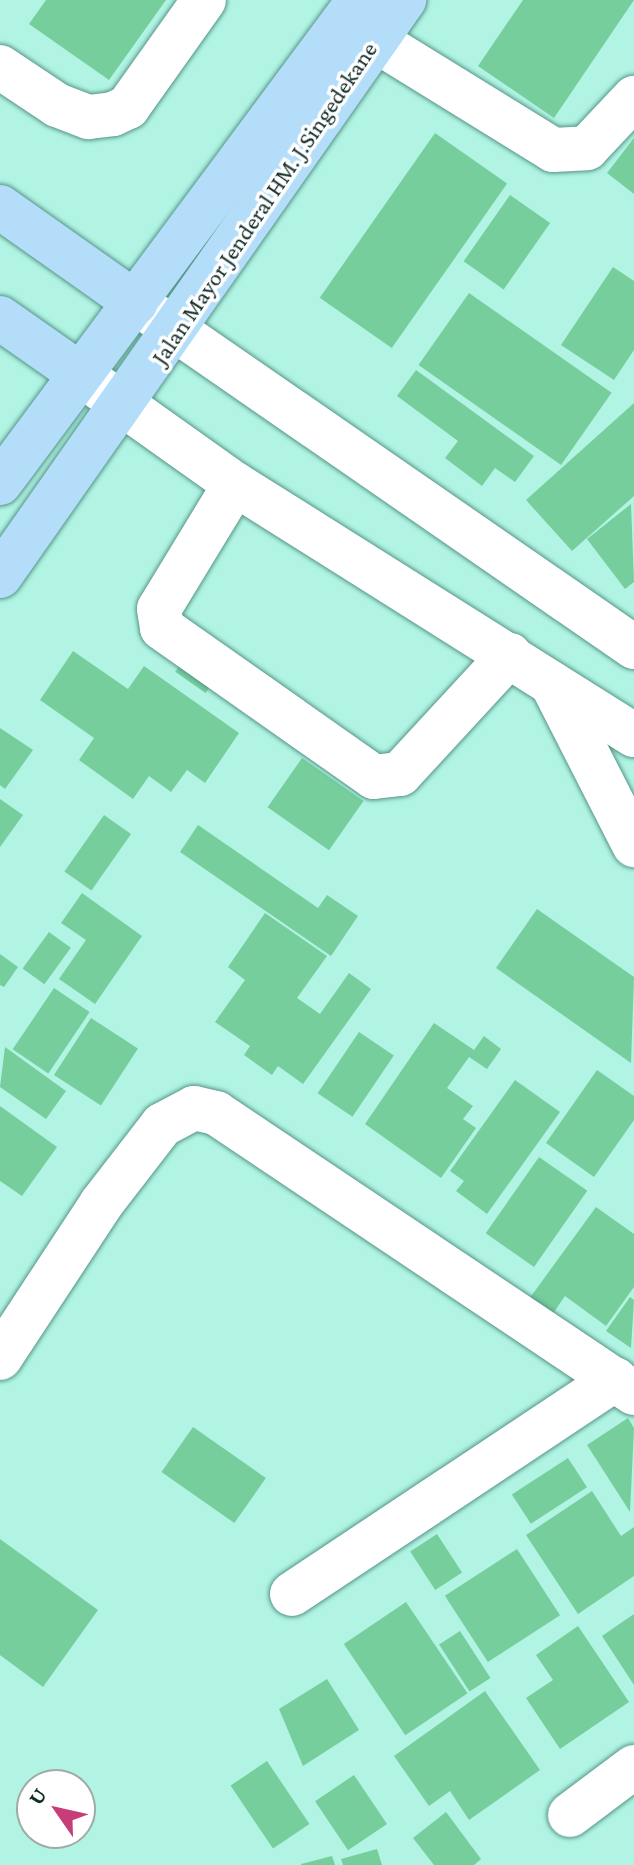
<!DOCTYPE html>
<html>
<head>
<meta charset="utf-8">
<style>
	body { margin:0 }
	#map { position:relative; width:634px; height:1865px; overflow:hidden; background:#b1f4e4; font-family:"Crimson Pro",serif }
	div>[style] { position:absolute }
	.building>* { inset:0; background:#76ce9d; transform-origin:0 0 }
	.roads { filter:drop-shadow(0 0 2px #559587) drop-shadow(0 0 2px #559587) }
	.minor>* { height:44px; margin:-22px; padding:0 22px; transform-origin:22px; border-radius:22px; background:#fff }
	.major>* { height:44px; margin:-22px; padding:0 22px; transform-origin:22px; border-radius:22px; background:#b3ddf9 }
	span { translate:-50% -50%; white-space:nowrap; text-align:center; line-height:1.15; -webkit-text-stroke:7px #fff; paint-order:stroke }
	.street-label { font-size:24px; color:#122d28 }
	.north { position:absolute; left:16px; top:1769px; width:80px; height:80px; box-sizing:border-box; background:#fff; border:2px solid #a0aba9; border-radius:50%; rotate:304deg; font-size:22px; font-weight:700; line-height:32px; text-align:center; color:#122d28 }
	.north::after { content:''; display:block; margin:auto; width:28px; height:36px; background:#c63d78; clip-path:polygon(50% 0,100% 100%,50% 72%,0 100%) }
</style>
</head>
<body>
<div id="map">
	<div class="building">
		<div style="clip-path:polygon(46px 0,166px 0,109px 80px,29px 24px)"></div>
		<div style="clip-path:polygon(523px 0,634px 0,554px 118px,478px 66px)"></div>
		<div style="left:435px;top:133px;width:88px;height:201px;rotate:35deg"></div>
		<div style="clip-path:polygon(634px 138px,634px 194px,607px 173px)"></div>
		<div style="left:510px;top:195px;width:49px;height:81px;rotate:35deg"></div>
		<div style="clip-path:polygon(613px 267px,634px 281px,634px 350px,614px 380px,561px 345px)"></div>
		<div style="left:469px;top:293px;width:174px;height:88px;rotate:35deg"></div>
		<div style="clip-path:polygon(416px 370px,534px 456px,515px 482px,495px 468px,482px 486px,445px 458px,458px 441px,397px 396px)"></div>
		<div style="clip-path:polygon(634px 403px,634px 496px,572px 551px,526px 500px)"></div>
		<div style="clip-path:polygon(631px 504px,634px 582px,625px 589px,587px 539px)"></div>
		<div style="clip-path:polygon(73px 651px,128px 689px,144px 666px,239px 733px,205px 783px,187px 770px,171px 792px,149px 776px,133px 799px,79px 760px,94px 738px,40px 700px)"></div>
		<div style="left:189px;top:652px;width:37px;height:24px;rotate:35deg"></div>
		<div style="clip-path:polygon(0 728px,33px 750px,5px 789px,0 785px)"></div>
		<div style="left:302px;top:758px;width:75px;height:60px;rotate:35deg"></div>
		<div style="clip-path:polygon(0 799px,23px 815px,0 847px)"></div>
		<div style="left:104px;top:815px;width:33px;height:69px;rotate:35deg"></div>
		<div style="clip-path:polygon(198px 825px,318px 908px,327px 895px,358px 916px,331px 956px,180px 852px)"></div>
		<div style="clip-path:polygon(82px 893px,142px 936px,95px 1004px,59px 979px,86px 940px,61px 923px)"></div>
		<div style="clip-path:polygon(537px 909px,634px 977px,631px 1063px,496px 968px)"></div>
		<div style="clip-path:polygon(265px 913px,327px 956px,297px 998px,320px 1014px,349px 973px,371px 989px,303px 1084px,278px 1066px,272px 1075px,244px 1055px,250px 1046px,215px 1022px,245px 980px,228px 967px)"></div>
		<div style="left:49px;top:932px;width:27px;height:45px;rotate:36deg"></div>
		<div style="clip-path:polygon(0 954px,18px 967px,4px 987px,0 985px)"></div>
		<div style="left:54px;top:988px;width:43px;height:74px;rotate:34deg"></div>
		<div style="left:91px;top:1018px;width:56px;height:68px;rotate:33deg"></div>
		<div style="clip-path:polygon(434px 1023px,474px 1050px,484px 1036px,501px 1049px,487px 1069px,469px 1057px,447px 1088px,473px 1106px,463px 1119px,476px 1128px,441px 1178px,365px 1124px)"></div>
		<div style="left:359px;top:1032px;width:42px;height:74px;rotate:34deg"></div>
		<div style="clip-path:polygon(5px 1047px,66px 1091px,46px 1119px,0 1087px)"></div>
		<div style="clip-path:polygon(597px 1070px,634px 1096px,634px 1120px,594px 1177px,546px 1143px)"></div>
		<div style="clip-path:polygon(515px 1080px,560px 1112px,487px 1214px,456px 1191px,464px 1181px,450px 1171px)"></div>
		<div style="clip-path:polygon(0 1106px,57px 1147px,22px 1196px,0 1181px)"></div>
		<div style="left:539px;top:1157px;width:59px;height:93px;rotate:35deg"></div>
		<div style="clip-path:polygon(596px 1207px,634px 1234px,634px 1287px,606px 1326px,565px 1296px,552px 1315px,529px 1299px)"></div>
		<div style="clip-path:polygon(630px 1297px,634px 1300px,631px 1348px,606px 1331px)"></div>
		<div style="clip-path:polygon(628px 1418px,634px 1428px,630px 1512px,587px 1445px)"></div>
		<div style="left:193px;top:1427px;width:89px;height:55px;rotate:35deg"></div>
		<div style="left:568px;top:1458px;width:35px;height:67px;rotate:57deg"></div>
		<div style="clip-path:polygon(592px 1491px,621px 1536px,634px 1527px,634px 1576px,578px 1614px,526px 1535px)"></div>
		<div style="left:437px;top:1534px;width:46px;height:32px;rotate:57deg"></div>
		<div style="clip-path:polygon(0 1539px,98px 1610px,43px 1687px,0 1655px)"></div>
		<div style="left:517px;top:1549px;width:79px;height:86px;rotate:57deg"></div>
		<div style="left:406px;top:1602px;width:110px;height:75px;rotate:56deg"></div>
		<div style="clip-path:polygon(634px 1614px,634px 1685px,602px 1636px)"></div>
		<div style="clip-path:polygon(578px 1626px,629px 1702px,560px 1749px,526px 1698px,553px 1680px,536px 1655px)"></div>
		<div style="left:460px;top:1631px;width:56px;height:25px;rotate:57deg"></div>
		<div style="clip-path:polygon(327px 1679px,359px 1730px,303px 1766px,279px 1709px)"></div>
		<div style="clip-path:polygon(485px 1691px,540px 1770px,469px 1820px,450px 1791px,429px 1806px,394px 1756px)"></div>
		<div style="left:267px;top:1761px;width:76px;height:44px;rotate:56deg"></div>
		<div style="left:354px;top:1775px;width:59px;height:47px;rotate:56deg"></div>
		<div style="clip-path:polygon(446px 1812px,481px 1859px,474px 1865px,434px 1865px,413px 1838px)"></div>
		<div style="clip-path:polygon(377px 1849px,382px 1865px,343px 1865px,341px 1859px)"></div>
		<div style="clip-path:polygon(332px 1856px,335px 1865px,301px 1865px,301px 1864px)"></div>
	</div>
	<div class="roads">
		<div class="minor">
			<div style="left:375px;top:40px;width:209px;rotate:31.7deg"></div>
			<div style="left:553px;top:150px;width:34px;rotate:-3deg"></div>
			<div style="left:587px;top:148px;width:69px;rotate:-46.8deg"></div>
			<div style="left:0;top:67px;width:69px;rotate:33.7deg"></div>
			<div style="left:57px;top:105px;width:34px;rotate:21deg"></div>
			<div style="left:89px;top:117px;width:24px;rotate:-7deg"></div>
			<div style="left:113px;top:114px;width:17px;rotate:-25deg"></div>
			<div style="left:128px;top:107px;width:131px;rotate:-54.6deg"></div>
			<div style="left:142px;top:307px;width:598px;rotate:34.65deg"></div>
			<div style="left:80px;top:374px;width:190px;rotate:35.4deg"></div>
			<div style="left:235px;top:484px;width:471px;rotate:32.2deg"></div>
			<div style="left:235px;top:484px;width:146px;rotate:121.3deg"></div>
			<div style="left:159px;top:609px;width:19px;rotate:81deg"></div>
			<div style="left:162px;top:628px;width:259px;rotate:35.1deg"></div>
			<div style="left:374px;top:777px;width:26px;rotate:-7deg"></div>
			<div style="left:400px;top:774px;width:162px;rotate:-47.3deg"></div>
			<div style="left:552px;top:684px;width:181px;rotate:63deg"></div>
			<div style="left:0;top:1358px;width:184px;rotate:-56.7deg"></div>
			<div style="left:101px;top:1204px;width:100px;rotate:-52.3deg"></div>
			<div style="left:162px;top:1125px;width:36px;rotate:-28deg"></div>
			<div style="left:194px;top:1108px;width:23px;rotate:13deg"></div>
			<div style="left:216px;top:1113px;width:503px;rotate:33.82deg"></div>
			<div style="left:292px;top:1594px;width:388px;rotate:-33.6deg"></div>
			<div style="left:570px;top:1815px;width:80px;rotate:-36.9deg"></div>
		</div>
		<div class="major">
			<div style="left:0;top:207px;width:166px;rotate:35.2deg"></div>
			<div style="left:0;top:318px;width:98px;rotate:35deg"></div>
			<div style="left:0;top:483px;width:602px;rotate:-53.38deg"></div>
			<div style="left:0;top:576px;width:704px;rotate:-54.95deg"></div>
		</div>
	</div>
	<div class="street-label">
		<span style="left:264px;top:203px;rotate:-56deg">Jalan Mayor Jenderal HM. J.Singedekane</span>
	</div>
	<div class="north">U</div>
</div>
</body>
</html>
